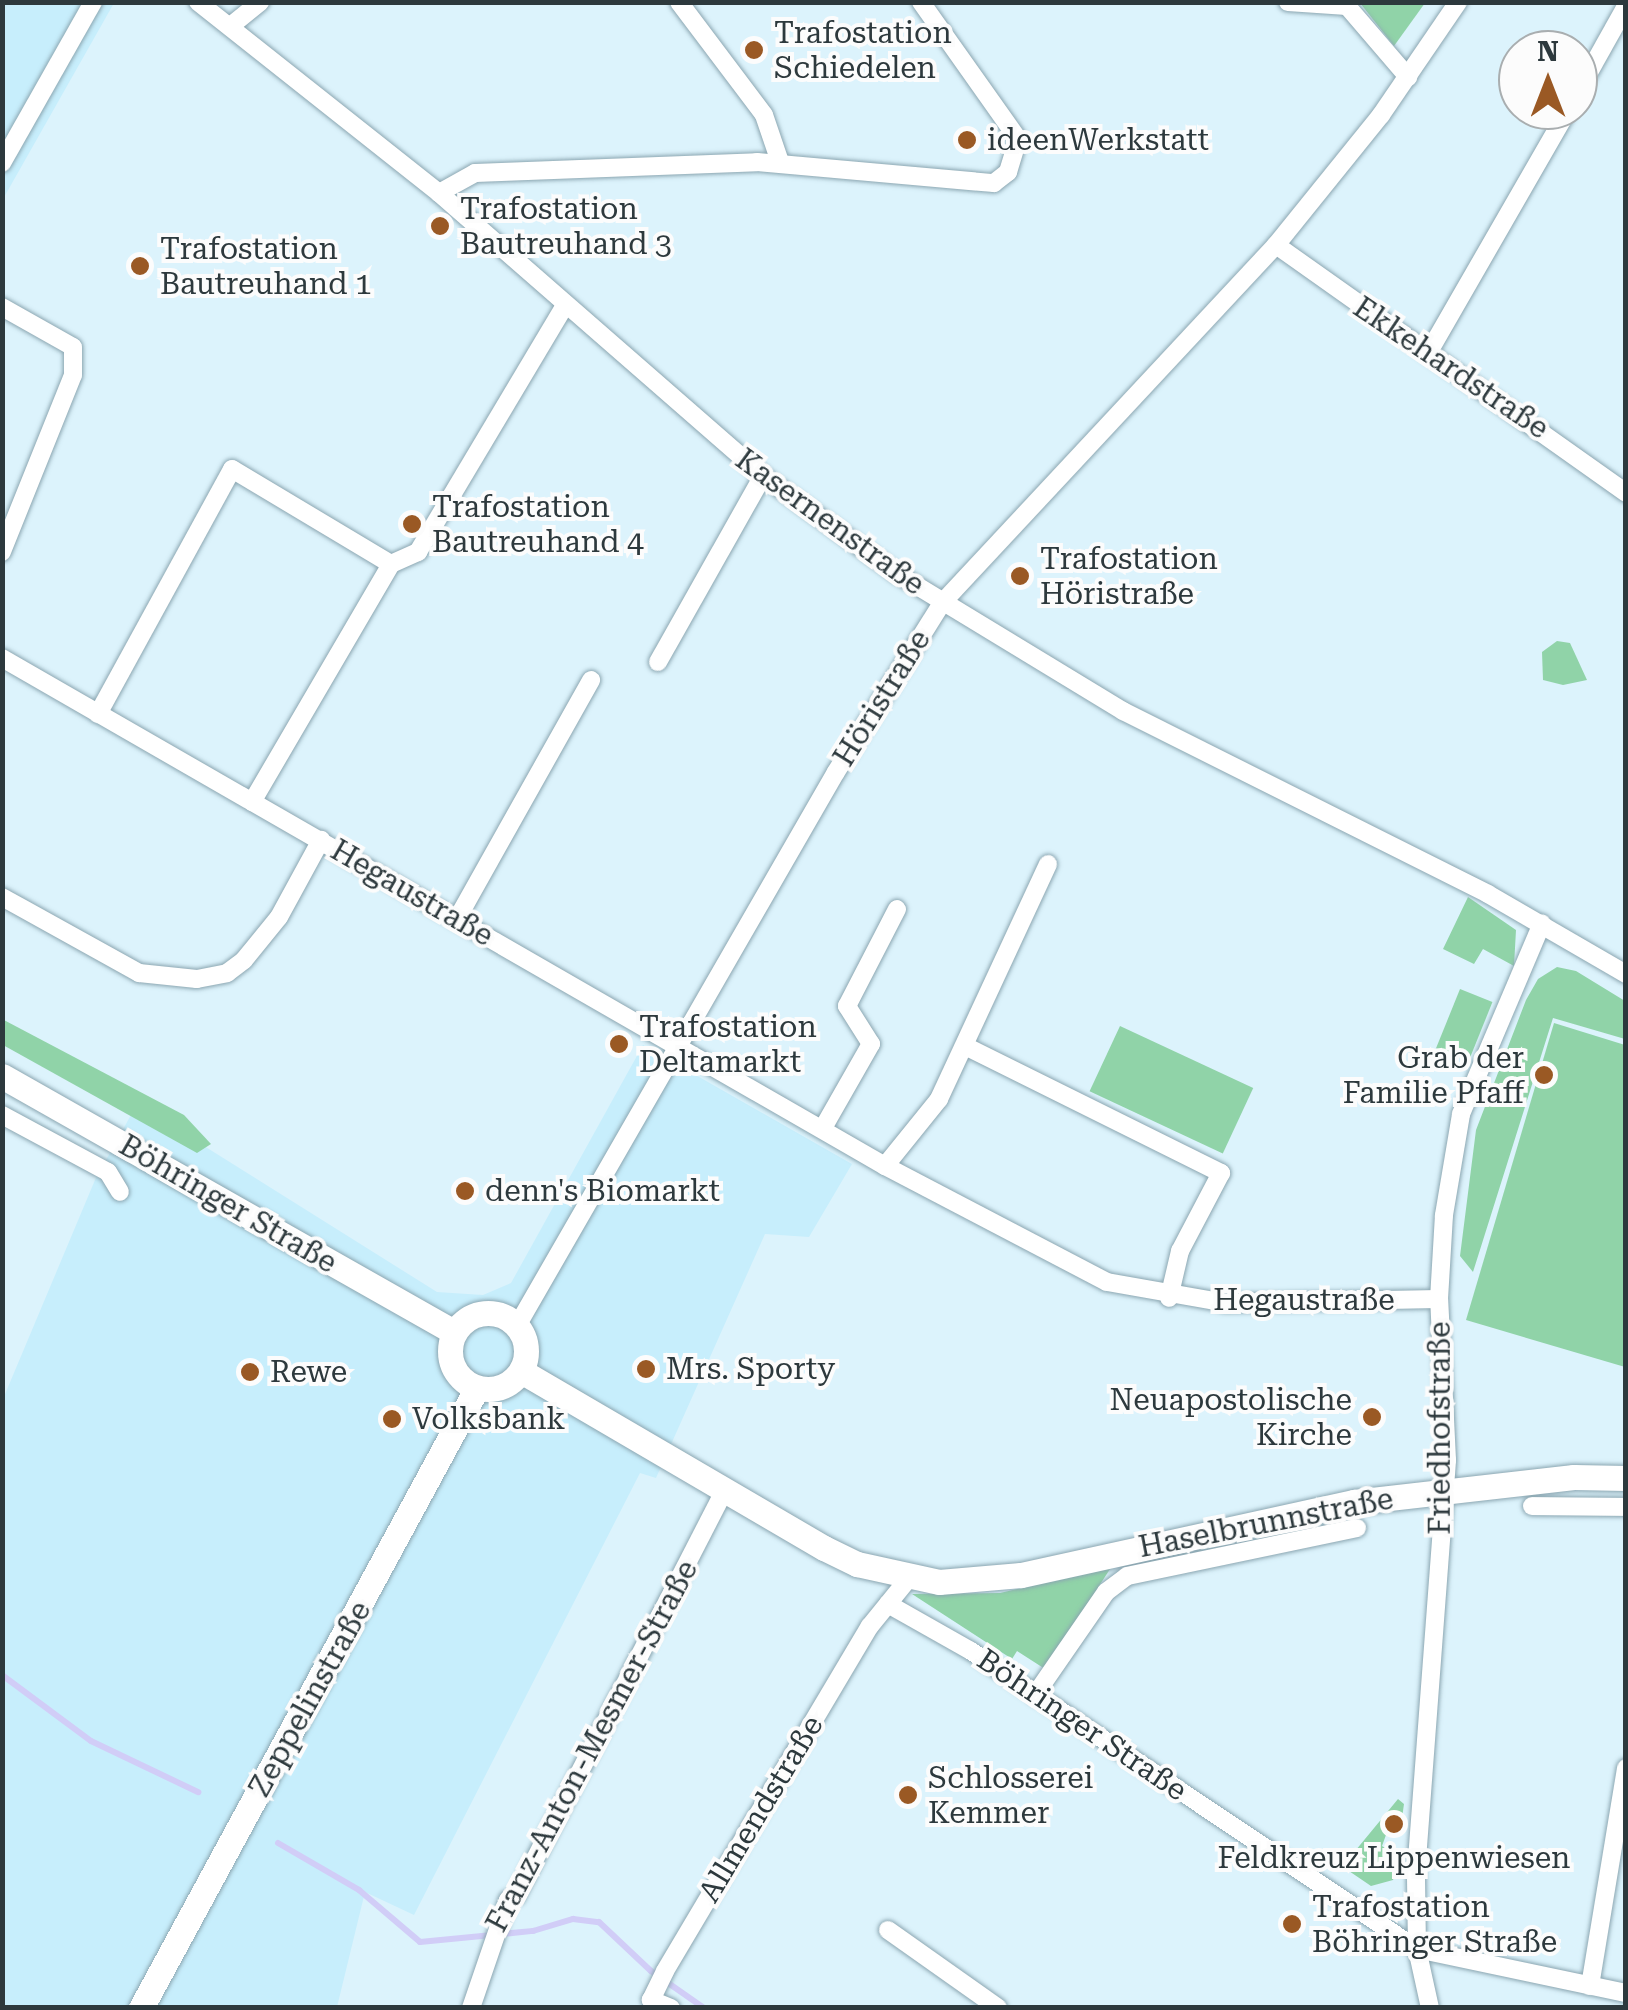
<!DOCTYPE html>
<html>
<head>
<meta charset="utf-8">
<style>
	body { margin:0 }
	#map { position:relative; width:1628px; height:2010px; overflow:hidden; background:#dcf3fc; font-family:"Roboto Serif",serif }
	div>[style] { position:absolute }
	.built>* { inset:0; background:#c7eefc }
	.green>* { inset:0; background:#90d3a8; transform-origin:0 0 }
	.stream>* { height:6px; margin:-3px; padding:0 3px; transform-origin:3px; border-radius:3px; background:#d1cdf7 }
	.roads { filter:drop-shadow(0 0 2px #8ba6b1) drop-shadow(0 0 2px #8ba6b1) }
	.street>* { height:18px; margin:-9px; padding:0 9px; transform-origin:9px; border-radius:9px; background:#fff }
	.secondary>* { height:25px; margin:-12.5px; padding:0 12.5px; transform-origin:12.5px; border-radius:12.5px; background:#fff }
	.secondary>.ring { margin:-12.5px; padding:0; box-sizing:content-box; background:none; border:25px solid #fff; border-radius:50% }
	.dots>* { width:28px; height:28px; translate:-50% -50%; box-sizing:border-box; border:5px solid #fcfcfc; border-radius:50% }
	span { translate:-50% -50%; white-space:nowrap; text-align:center; line-height:1.15; -webkit-text-stroke:8px #fcfcfc; paint-order:stroke }
	.poi-label { font-size:30px; color:#2d393d }
	.left { translate:0 -50%; text-align:left }
	.right { translate:-100% -50%; text-align:right }
	.street-label { font-size:30px; color:#2d393d }
	.frame { position:absolute; inset:0; border:5px solid #2d393d; pointer-events:none }
	.north { position:absolute; left:1498px; top:30px; width:100px; height:100px; box-sizing:border-box; background:#fcfcfc; border:2px solid #a9aeb0; border-radius:50%; rotate:0deg; font-size:28px; font-weight:700; line-height:40px; text-align:center; color:#2d393d }
	.north::after { content:''; display:block; margin:auto; width:35px; height:45px; background:#9a5924; clip-path:polygon(50% 0,100% 100%,50% 72%,0 100%) }
</style>
</head>
<body>
<div id="map">
	<div class="built">
		<div style="clip-path:polygon(3px 3px,114px 3px,3px 199px)"></div>
		<div style="clip-path:polygon(643px 1045px,852px 1164px,809px 1237px,765px 1234px,656px 1478px,640px 1473px,414px 1915px,365px 1892px,337px 2007px,3px 2008px,3px 1399px,95px 1180px,137px 1104px,437px 1292px,483px 1295px,511px 1283px)"></div>
	</div>
	<div class="green">
		<div style="clip-path:polygon(1360px 3px,1425px 3px,1394px 46px)"></div>
		<div style="clip-path:polygon(1557px 641px,1570px 643px,1587px 680px,1563px 685px,1543px 680px,1542px 652px)"></div>
		<div style="clip-path:polygon(1468px 897px,1516px 930px,1514px 966px,1483px 949px,1474px 964px,1443px 949px)"></div>
		<div style="clip-path:polygon(1557px 967px,1576px 971px,1625px 1001px,1625px 1039px,1553px 1018px,1473px 1272px,1460px 1256px,1476px 1130px,1526px 1000px,1538px 979px)"></div>
		<div style="left:1460px;top:989px;width:35px;height:64px;rotate:22deg"></div>
		<div style="clip-path:polygon(2px 1019px,184px 1115px,211px 1144px,197px 1153px,3px 1045px)"></div>
		<div style="clip-path:polygon(1554px 1023px,1625px 1045px,1625px 1367px,1466px 1320px)"></div>
		<div style="left:1120px;top:1026px;width:147px;height:72px;rotate:25deg"></div>
		<div style="clip-path:polygon(1112px 1566px,1045px 1669px,1017px 1651px,1012px 1659px,912px 1594px,1000px 1593px)"></div>
		<div style="clip-path:polygon(1398px 1799px,1404px 1804px,1402px 1818px,1391px 1821px,1382px 1846px,1401px 1858px,1393px 1880px,1371px 1886px,1321px 1852px,1346px 1862px)"></div>
	</div>
	<div class="stream">
		<div style="left:2px;top:1675px;width:111px;rotate:36.6deg"></div>
		<div style="left:91px;top:1741px;width:119px;rotate:25.5deg"></div>
		<div style="left:278px;top:1843px;width:94px;rotate:30.1deg"></div>
		<div style="left:359px;top:1890px;width:80px;rotate:40.4deg"></div>
		<div style="left:420px;top:1942px;width:114px;rotate:-5.6deg"></div>
		<div style="left:533px;top:1931px;width:42px;rotate:-16.7deg"></div>
		<div style="left:573px;top:1919px;width:26px;rotate:7deg"></div>
		<div style="left:599px;top:1922px;width:71px;rotate:43.3deg"></div>
		<div style="left:651px;top:1971px;width:65px;rotate:34.9deg"></div>
	</div>
	<div class="roads">
		<div class="street">
			<div style="left:198px;top:2px;width:308px;rotate:38.4deg"></div>
			<div style="left:439px;top:193px;width:430px;rotate:41.1deg"></div>
			<div style="left:763px;top:476px;width:165px;rotate:36.1deg"></div>
			<div style="left:896px;top:573px;width:266px;rotate:31.3deg"></div>
			<div style="left:1123px;top:711px;width:408px;rotate:26.6deg"></div>
			<div style="left:1488px;top:894px;width:160px;rotate:30.1deg"></div>
			<div style="left:679px;top:2px;width:141px;rotate:53deg"></div>
			<div style="left:764px;top:115px;width:50px;rotate:71.2deg"></div>
			<div style="left:1288px;top:2px;width:59px;rotate:3.9deg"></div>
			<div style="left:1347px;top:6px;width:94px;rotate:49.3deg"></div>
			<div style="left:233px;top:24px;width:35px;rotate:-39deg"></div>
			<div style="left:1578px;top:92px;width:98px;rotate:-60.8deg"></div>
			<div style="left:2px;top:163px;width:185px;rotate:-60.5deg"></div>
			<div style="left:439px;top:193px;width:41px;rotate:-29.1deg"></div>
			<div style="left:475px;top:173px;width:282px;rotate:-2.2deg"></div>
			<div style="left:757px;top:162px;width:238px;rotate:5.1deg"></div>
			<div style="left:994px;top:183px;width:18px;rotate:-38deg"></div>
			<div style="left:1008px;top:172px;width:34px;rotate:-73deg"></div>
			<div style="left:1018px;top:139px;width:168px;rotate:-125.3deg"></div>
			<div style="left:1276px;top:245px;width:429px;rotate:35.3deg"></div>
			<div style="left:2px;top:307px;width:81px;rotate:29.4deg"></div>
			<div style="left:73px;top:347px;width:28px;rotate:90deg"></div>
			<div style="left:73px;top:375px;width:191px;rotate:111.9deg"></div>
			<div style="left:1430px;top:350px;width:277px;rotate:-60.1deg"></div>
			<div style="left:2px;top:658px;width:1019px;rotate:29.91deg"></div>
			<div style="left:885px;top:1166px;width:250px;rotate:27.6deg"></div>
			<div style="left:1107px;top:1282px;width:121px;rotate:10deg"></div>
			<div style="left:1226px;top:1303px;width:213px;rotate:-1.1deg"></div>
			<div style="left:658px;top:662px;width:214px;rotate:-60.6deg"></div>
			<div style="left:98px;top:714px;width:279px;rotate:-61.3deg"></div>
			<div style="left:232px;top:469px;width:185px;rotate:30.9deg"></div>
			<div style="left:252px;top:802px;width:276px;rotate:-59.7deg"></div>
			<div style="left:391px;top:564px;width:30px;rotate:-24deg"></div>
			<div style="left:418px;top:552px;width:285px;rotate:-59.2deg"></div>
			<div style="left:2px;top:897px;width:157px;rotate:29deg"></div>
			<div style="left:139px;top:973px;width:58px;rotate:5.9deg"></div>
			<div style="left:197px;top:979px;width:31px;rotate:-11deg"></div>
			<div style="left:227px;top:973px;width:21px;rotate:-37deg"></div>
			<div style="left:244px;top:960px;width:55px;rotate:-50.9deg"></div>
			<div style="left:279px;top:917px;width:88px;rotate:-61.4deg"></div>
			<div style="left:457px;top:919px;width:274px;rotate:-60.7deg"></div>
			<div style="left:965px;top:1046px;width:286px;rotate:26.4deg"></div>
			<div style="left:1221px;top:1173px;width:88px;rotate:117.7deg"></div>
			<div style="left:1180px;top:1251px;width:48px;rotate:103.2deg"></div>
			<div style="left:2px;top:1115px;width:120px;rotate:28.3deg"></div>
			<div style="left:108px;top:1172px;width:23px;rotate:59deg"></div>
			<div style="left:823px;top:1128px;width:97px;rotate:-60.3deg"></div>
			<div style="left:871px;top:1044px;width:45px;rotate:-122.3deg"></div>
			<div style="left:847px;top:1006px;width:109px;rotate:-62.7deg"></div>
			<div style="left:885px;top:1166px;width:86px;rotate:-51.1deg"></div>
			<div style="left:939px;top:1099px;width:259px;rotate:-65.1deg"></div>
			<div style="left:517px;top:1326px;width:639px;rotate:-60.07deg"></div>
			<div style="left:836px;top:772px;width:199px;rotate:-57.9deg"></div>
			<div style="left:942px;top:603px;width:490px;rotate:-47deg"></div>
			<div style="left:1276px;top:245px;width:167px;rotate:-51.1deg"></div>
			<div style="left:1381px;top:115px;width:137px;rotate:-55.7deg"></div>
			<div style="left:1532px;top:1506px;width:94px;rotate:0.6deg"></div>
			<div style="left:888px;top:1604px;width:95px;rotate:29.5deg"></div>
			<div style="left:971px;top:1651px;width:536px;rotate:33.75deg"></div>
			<div style="left:1417px;top:1949px;width:214px;rotate:11.9deg"></div>
			<div style="left:1035px;top:1695px;width:125px;rotate:-55.4deg"></div>
			<div style="left:1106px;top:1592px;width:26px;rotate:-37deg"></div>
			<div style="left:1127px;top:1576px;width:235px;rotate:-11.8deg"></div>
			<div style="left:888px;top:1930px;width:135px;rotate:35.3deg"></div>
			<div style="left:1590px;top:1986px;width:221px;rotate:-80.6deg"></div>
			<div style="left:471px;top:2008px;width:114px;rotate:-71.1deg"></div>
			<div style="left:508px;top:1900px;width:9px;rotate:-27deg"></div>
			<div style="left:516px;top:1896px;width:457px;rotate:-62.8deg"></div>
			<div style="left:671px;top:2008px;width:22px;rotate:-158deg"></div>
			<div style="left:651px;top:2000px;width:32px;rotate:-64deg"></div>
			<div style="left:665px;top:1971px;width:401px;rotate:-59.3deg"></div>
			<div style="left:870px;top:1626px;width:62px;rotate:-50.9deg"></div>
			<div style="left:1430px;top:2008px;width:60px;rotate:-102.4deg"></div>
			<div style="left:1417px;top:1949px;width:76px;rotate:-90.8deg"></div>
			<div style="left:1416px;top:1873px;width:414px;rotate:-85.7deg"></div>
			<div style="left:1447px;top:1460px;width:161px;rotate:-92.8deg"></div>
			<div style="left:1439px;top:1299px;width:84px;rotate:-86.6deg"></div>
			<div style="left:1444px;top:1215px;width:102px;rotate:-80.4deg"></div>
			<div style="left:1461px;top:1114px;width:207px;rotate:-67deg"></div>
		</div>
		<div class="secondary">
			<div style="left:2px;top:1076px;width:519px;rotate:29.53deg"></div>
			<div class="ring" style="left:450px;top:1313px;width:51px;height:51px"></div>
			<div style="left:521px;top:1371px;width:351px;rotate:30.3deg"></div>
			<div style="left:824px;top:1548px;width:37px;rotate:26deg"></div>
			<div style="left:857px;top:1564px;width:84px;rotate:12.4deg"></div>
			<div style="left:939px;top:1582px;width:82px;rotate:-4.9deg"></div>
			<div style="left:1021px;top:1575px;width:341px;rotate:-12.4deg"></div>
			<div style="left:1354px;top:1502px;width:221px;rotate:-6.5deg"></div>
			<div style="left:1574px;top:1477px;width:52px;rotate:1.1deg"></div>
			<div style="left:141px;top:2008px;width:705px;rotate:-61.55deg"></div>
		</div>
	</div>
	<div class="dots">
		<div style="left:754px;top:50px;background:#9a5924"></div>
		<div style="left:967px;top:140px;background:#9a5924"></div>
		<div style="left:440px;top:226px;background:#9a5924"></div>
		<div style="left:140px;top:266px;background:#9a5924"></div>
		<div style="left:412px;top:524px;background:#9a5924"></div>
		<div style="left:1020px;top:576px;background:#9a5924"></div>
		<div style="left:619px;top:1044px;background:#9a5924"></div>
		<div style="left:1544px;top:1075px;background:#9a5924"></div>
		<div style="left:465px;top:1191px;background:#9a5924"></div>
		<div style="left:646px;top:1369px;background:#9a5924"></div>
		<div style="left:250px;top:1372px;background:#9a5924"></div>
		<div style="left:1372px;top:1417px;background:#9a5924"></div>
		<div style="left:392px;top:1419px;background:#9a5924"></div>
		<div style="left:908px;top:1795px;background:#9a5924"></div>
		<div style="left:1394px;top:1824px;background:#9a5924"></div>
		<div style="left:1292px;top:1924px;background:#9a5924"></div>
	</div>
	<div class="poi-label">
		<span class="left" style="left:774px;top:50px">Trafostation<br>Schiedelen</span>
		<span class="left" style="left:987px;top:140px">ideenWerkstatt</span>
		<span class="left" style="left:460px;top:226px">Trafostation<br>Bautreuhand 3</span>
		<span class="left" style="left:160px;top:266px">Trafostation<br>Bautreuhand 1</span>
		<span class="left" style="left:432px;top:524px">Trafostation<br>Bautreuhand 4</span>
		<span class="left" style="left:1040px;top:576px">Trafostation<br>Höristraße</span>
		<span class="left" style="left:639px;top:1044px">Trafostation<br>Deltamarkt</span>
		<span class="right" style="left:1524px;top:1075px">Grab der<br>Familie Pfaff</span>
		<span class="left" style="left:485px;top:1191px">denn's Biomarkt</span>
		<span class="left" style="left:666px;top:1369px">Mrs. Sporty</span>
		<span class="left" style="left:270px;top:1372px">Rewe</span>
		<span class="right" style="left:1352px;top:1417px">Neuapostolische<br>Kirche</span>
		<span class="left" style="left:412px;top:1419px">Volksbank</span>
		<span class="left" style="left:928px;top:1795px">Schlosserei<br>Kemmer</span>
		<span style="left:1394px;top:1858px">Feldkreuz Lippenwiesen</span>
		<span class="left" style="left:1312px;top:1924px">Trafostation<br>Böhringer Straße</span>
	</div>
	<div class="street-label">
		<span style="left:1451px;top:368px;rotate:34deg">Ekkehardstraße</span>
		<span style="left:830px;top:522px;rotate:36deg">Kasernenstraße</span>
		<span style="left:882px;top:698px;rotate:-58deg">Höristraße</span>
		<span style="left:412px;top:893px;rotate:30deg">Hegaustraße</span>
		<span style="left:228px;top:1204px;rotate:30deg">Böhringer Straße</span>
		<span style="left:1304px;top:1300px">Hegaustraße</span>
		<span style="left:1440px;top:1428px;rotate:-90deg">Friedhofstraße</span>
		<span style="left:1266px;top:1523px;rotate:-11deg">Haselbrunnstraße</span>
		<span style="left:310px;top:1699px;rotate:-61deg">Zeppelinstraße</span>
		<span style="left:1082px;top:1725px;rotate:34deg">Böhringer Straße</span>
		<span style="left:592px;top:1746px;rotate:-62deg">Franz-Anton-Mesmer-Straße</span>
		<span style="left:761px;top:1809px;rotate:-59deg">Allmendstraße</span>
	</div>
	<div class="frame"></div>
	<div class="north">N</div>
</div>
</body>
</html>
